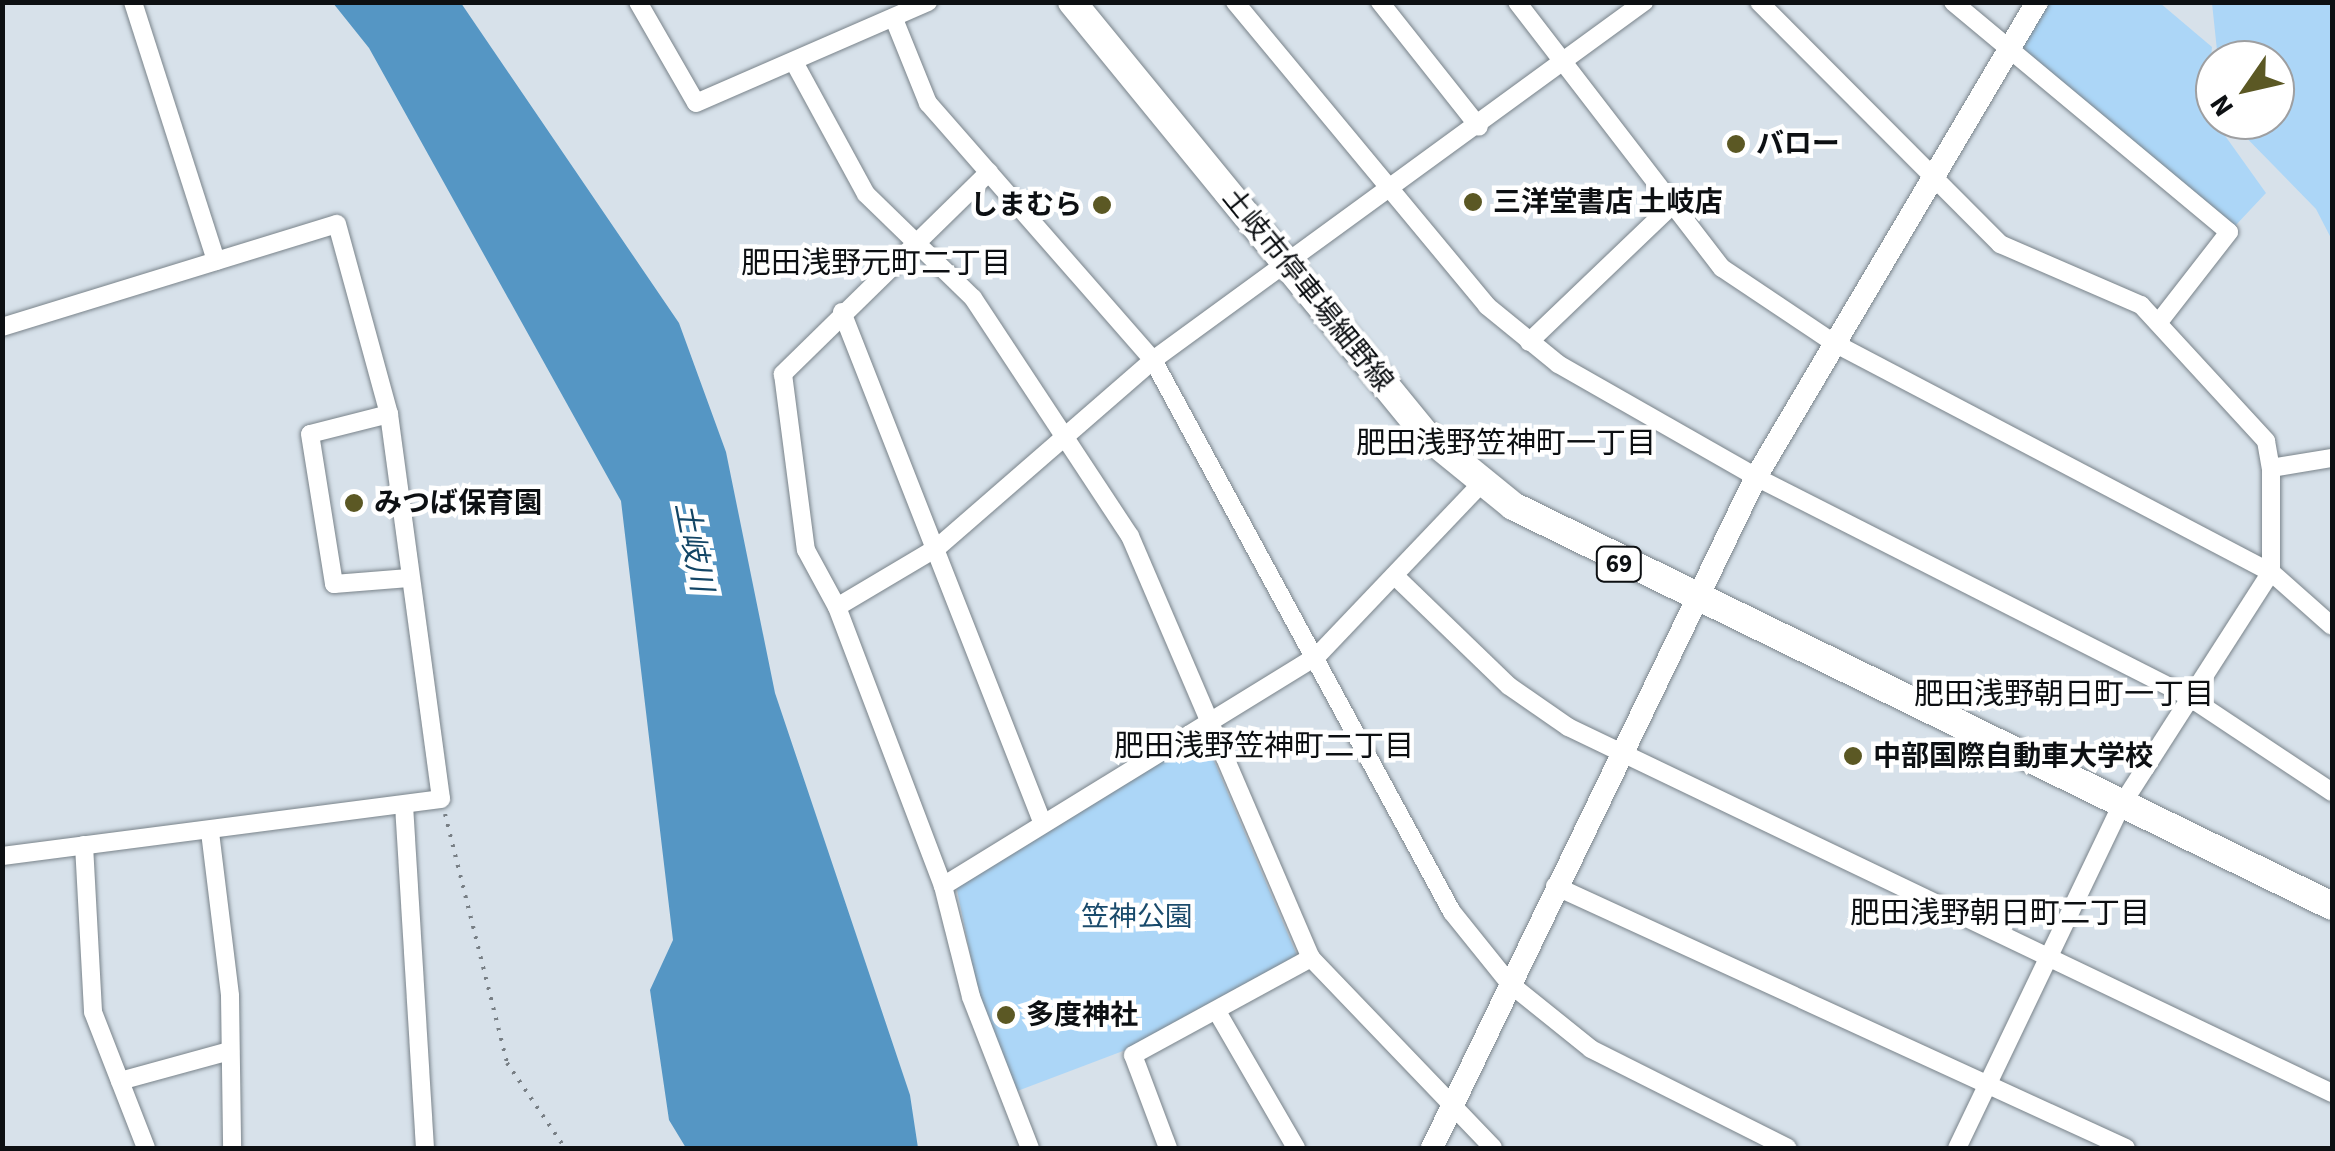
<!DOCTYPE html>
<html>
<head>
<meta charset="utf-8">
<style>
	body { margin:0 }
	#map { position:relative; width:2335px; height:1151px; overflow:hidden; background:#d7e1ea; font-family:"Source Sans 3","Noto Sans JP",sans-serif }
	div>[style] { position:absolute }
	.green>* { inset:0; background:#acd6f7 }
	.water>* { inset:0; background:#5596c4 }
	.path>* { height:4px; margin-top:-2px; transform-origin:0; background:repeating-linear-gradient(90deg,#787f85 0 2.5px,transparent 0 10.5px) }
	.roads { filter:drop-shadow(0 0 2px #79838a) drop-shadow(0 0 2px #79838a) }
	.minor>* { height:18px; margin:-9px; padding:0 9px; transform-origin:9px; border-radius:9px; background:#fff }
	.tertiary>* { height:22px; margin:-11px; padding:0 11px; transform-origin:11px; border-radius:11px; background:#fff }
	.primary>* { height:28px; margin:-14px; padding:0 14px; transform-origin:14px; border-radius:14px; background:#fff }
	.dots>* { width:28px; height:28px; translate:-50% -50%; box-sizing:border-box; border:5px solid #fff; border-radius:50% }
	span { translate:-50% -50%; white-space:nowrap; text-align:center; line-height:1.15; -webkit-text-stroke:9px #fff; paint-order:stroke }
	.shield-label span { padding:2px 8px; background:#fff; border:2px solid; border-radius:8px; -webkit-text-stroke-width:0 }
	.shield-label { font-size:25px; color:#0d1013; font-weight:700 }
	.poi-label { font-size:28px; color:#0d1013; font-weight:700 }
	.left { translate:0 -50%; text-align:left }
	.right { translate:-100% -50%; text-align:right }
	.street-label { font-size:28px; color:#0d1013 }
	.park-label { font-size:28px; color:#1a4b6c }
	.neighbourhood-label { font-size:30px; color:#0d1013 }
	.water-label { font-size:30px; color:#124565; font-style:italic }
	.frame { position:absolute; inset:0; border:5px solid #0d1013; pointer-events:none }
	.north { position:absolute; left:2195px; top:40px; width:100px; height:100px; box-sizing:border-box; background:#fff; border:2px solid #9e9fa1; border-radius:50%; rotate:236deg; font-size:28px; font-weight:700; line-height:40px; text-align:center; color:#0d1013 }
	.north::after { content:''; display:block; margin:auto; width:35px; height:45px; background:#5b5824; clip-path:polygon(50% 0,100% 100%,50% 72%,0 100%) }
</style>
</head>
<body>
<div id="map">
	<div class="green">
		<div style="clip-path:polygon(2049px 3px,2160px 3px,2212px 47px,2206px 109px,2266px 193px,2235px 226px,2021px 49px)"></div>
		<div style="clip-path:polygon(2212px 3px,2332px 3px,2332px 240px,2316px 209px,2229px 120px,2275px 120px,2275px 60px,2218px 60px)"></div>
		<div style="clip-path:polygon(1203px 735px,1301px 965px,1189px 1026px,1015px 1092px,978px 992px,956px 885px)"></div>
	</div>
	<div class="water">
		<div style="clip-path:polygon(333px 3px,461px 3px,679px 323px,726px 452px,775px 693px,910px 1095px,918px 1148px,686px 1148px,669px 1120px,650px 990px,673px 940px,621px 501px,369px 48px)"></div>
	</div>
	<div class="path">
		<div style="left:445px;top:814px;width:257px;rotate:76deg"></div>
		<div style="left:507px;top:1063px;width:103px;rotate:55.7deg"></div>
	</div>
	<div class="roads">
		<div class="minor">
			<div style="left:133px;top:2px;width:272px;rotate:72.2deg"></div>
			<div style="left:638px;top:2px;width:116px;rotate:60.1deg"></div>
			<div style="left:696px;top:103px;width:253px;rotate:-23.5deg"></div>
			<div style="left:1235px;top:2px;width:395px;rotate:50.3deg"></div>
			<div style="left:1487px;top:306px;width:92px;rotate:39.2deg"></div>
			<div style="left:1558px;top:364px;width:228px;rotate:29.7deg"></div>
			<div style="left:1756px;top:477px;width:486px;rotate:26.9deg"></div>
			<div style="left:2189px;top:697px;width:172px;rotate:33.6deg"></div>
			<div style="left:1380px;top:2px;width:159px;rotate:51.6deg"></div>
			<div style="left:1517px;top:2px;width:336px;rotate:52.4deg"></div>
			<div style="left:1722px;top:268px;width:135px;rotate:33.8deg"></div>
			<div style="left:1834px;top:343px;width:493px;rotate:27.7deg"></div>
			<div style="left:2271px;top:572px;width:81px;rotate:41.5deg"></div>
			<div style="left:1759px;top:2px;width:342px;rotate:45.1deg"></div>
			<div style="left:2000px;top:244px;width:154px;rotate:23.4deg"></div>
			<div style="left:2141px;top:305px;width:185px;rotate:47.4deg"></div>
			<div style="left:2266px;top:441px;width:27px;rotate:80deg"></div>
			<div style="left:2271px;top:468px;width:104px;rotate:90deg"></div>
			<div style="left:2271px;top:572px;width:278px;rotate:122.7deg"></div>
			<div style="left:2121px;top:806px;width:379px;rotate:115.6deg"></div>
			<div style="left:1953px;top:2px;width:359px;rotate:39.8deg"></div>
			<div style="left:2229px;top:232px;width:114px;rotate:127.9deg"></div>
			<div style="left:894px;top:19px;width:91px;rotate:68deg"></div>
			<div style="left:928px;top:103px;width:342px;rotate:48.8deg"></div>
			<div style="left:1153px;top:360px;width:628px;rotate:61.56deg"></div>
			<div style="left:1452px;top:912px;width:91px;rotate:51.2deg"></div>
			<div style="left:1509px;top:983px;width:105px;rotate:38.8deg"></div>
			<div style="left:1591px;top:1049px;width:220px;rotate:26.7deg"></div>
			<div style="left:794px;top:62px;width:150px;rotate:61.4deg"></div>
			<div style="left:866px;top:194px;width:149px;rotate:44.2deg"></div>
			<div style="left:973px;top:298px;width:285px;rotate:56.6deg"></div>
			<div style="left:1130px;top:536px;width:459px;rotate:66.8deg"></div>
			<div style="left:1311px;top:958px;width:263px;rotate:46.2deg"></div>
			<div style="left:989px;top:172px;width:289px;rotate:135.6deg"></div>
			<div style="left:783px;top:374px;width:177px;rotate:82.6deg"></div>
			<div style="left:806px;top:550px;width:65px;rotate:61.5deg"></div>
			<div style="left:837px;top:607px;width:298px;rotate:69.2deg"></div>
			<div style="left:943px;top:886px;width:114px;rotate:75.8deg"></div>
			<div style="left:971px;top:997px;width:162px;rotate:68.7deg"></div>
			<div style="left:842px;top:312px;width:550px;rotate:68.57deg"></div>
			<div style="left:2px;top:327px;width:350px;rotate:-17.1deg"></div>
			<div style="left:337px;top:224px;width:197px;rotate:74.7deg"></div>
			<div style="left:389px;top:414px;width:388px;rotate:82.3deg"></div>
			<div style="left:441px;top:799px;width:443px;rotate:172.6deg"></div>
			<div style="left:1529px;top:342px;width:192px;rotate:-43.7deg"></div>
			<div style="left:389px;top:414px;width:81px;rotate:165.8deg"></div>
			<div style="left:310px;top:434px;width:152px;rotate:80.9deg"></div>
			<div style="left:334px;top:584px;width:75px;rotate:-4.6deg"></div>
			<div style="left:2271px;top:468px;width:62px;rotate:-9.3deg"></div>
			<div style="left:1395px;top:576px;width:158px;rotate:44deg"></div>
			<div style="left:1509px;top:686px;width:72px;rotate:34.8deg"></div>
			<div style="left:1568px;top:727px;width:847px;rotate:25.6deg"></div>
			<div style="left:837px;top:607px;width:117px;rotate:-30.7deg"></div>
			<div style="left:938px;top:547px;width:285px;rotate:-41deg"></div>
			<div style="left:1153px;top:360px;width:608px;rotate:-36.1deg"></div>
			<div style="left:404px;top:805px;width:344px;rotate:86.5deg"></div>
			<div style="left:210px;top:832px;width:165px;rotate:83deg"></div>
			<div style="left:230px;top:996px;width:152px;rotate:89.2deg"></div>
			<div style="left:84px;top:845px;width:167px;rotate:86.9deg"></div>
			<div style="left:93px;top:1012px;width:146px;rotate:68.7deg"></div>
			<div style="left:943px;top:886px;width:440px;rotate:-31.6deg"></div>
			<div style="left:1318px;top:655px;width:238px;rotate:-46.4deg"></div>
			<div style="left:1555px;top:886px;width:628px;rotate:24.65deg"></div>
			<div style="left:1219px;top:1015px;width:154px;rotate:59.9deg"></div>
			<div style="left:120px;top:1081px;width:114px;rotate:-15.3deg"></div>
			<div style="left:1168px;top:1148px;width:99px;rotate:-110.6deg"></div>
			<div style="left:1133px;top:1055px;width:203px;rotate:-28.6deg"></div>
		</div>
		<div class="tertiary">
			<div style="left:1432px;top:1148px;width:745px;rotate:-64.23deg"></div>
			<div style="left:1756px;top:477px;width:552px;rotate:-59.39deg"></div>
		</div>
		<div class="primary">
			<div style="left:1072px;top:2px;width:561px;rotate:50.72deg"></div>
			<div style="left:1427px;top:436px;width:111px;rotate:39.1deg"></div>
			<div style="left:1513px;top:506px;width:911px;rotate:26.03deg"></div>
		</div>
	</div>
	<div class="dots">
		<div style="left:1736px;top:144px;background:#5b5824"></div>
		<div style="left:1473px;top:202px;background:#5b5824"></div>
		<div style="left:1102px;top:205px;background:#5b5824"></div>
		<div style="left:354px;top:503px;background:#5b5824"></div>
		<div style="left:1853px;top:756px;background:#5b5824"></div>
		<div style="left:1006px;top:1015px;background:#5b5824"></div>
	</div>
	<div class="shield-label">
		<span style="left:1619px;top:564px">69</span>
	</div>
	<div class="poi-label">
		<span class="left" style="left:1756px;top:144px">バロー</span>
		<span class="left" style="left:1493px;top:202px">三洋堂書店 土岐店</span>
		<span class="right" style="left:1082px;top:205px">しまむら</span>
		<span class="left" style="left:374px;top:503px">みつば保育園</span>
		<span class="left" style="left:1873px;top:756px">中部国際自動車大学校</span>
		<span class="left" style="left:1026px;top:1015px">多度神社</span>
	</div>
	<div class="street-label">
		<span style="left:1308px;top:290px;rotate:51deg">土岐市停車場細野線</span>
	</div>
	<div class="park-label">
		<span style="left:1137px;top:917px">笠神公園</span>
	</div>
	<div class="neighbourhood-label">
		<span style="left:876px;top:264px">肥田浅野元町二丁目</span>
		<span style="left:1506px;top:444px">肥田浅野笠神町一丁目</span>
		<span style="left:2064px;top:695px">肥田浅野朝日町一丁目</span>
		<span style="left:1264px;top:747px">肥田浅野笠神町二丁目</span>
		<span style="left:2000px;top:914px">肥田浅野朝日町二丁目</span>
	</div>
	<div class="water-label">
		<span style="left:693px;top:547px;rotate:79deg">土岐川</span>
	</div>
	<div class="frame"></div>
	<div class="north">N</div>
</div>
</body>
</html>
